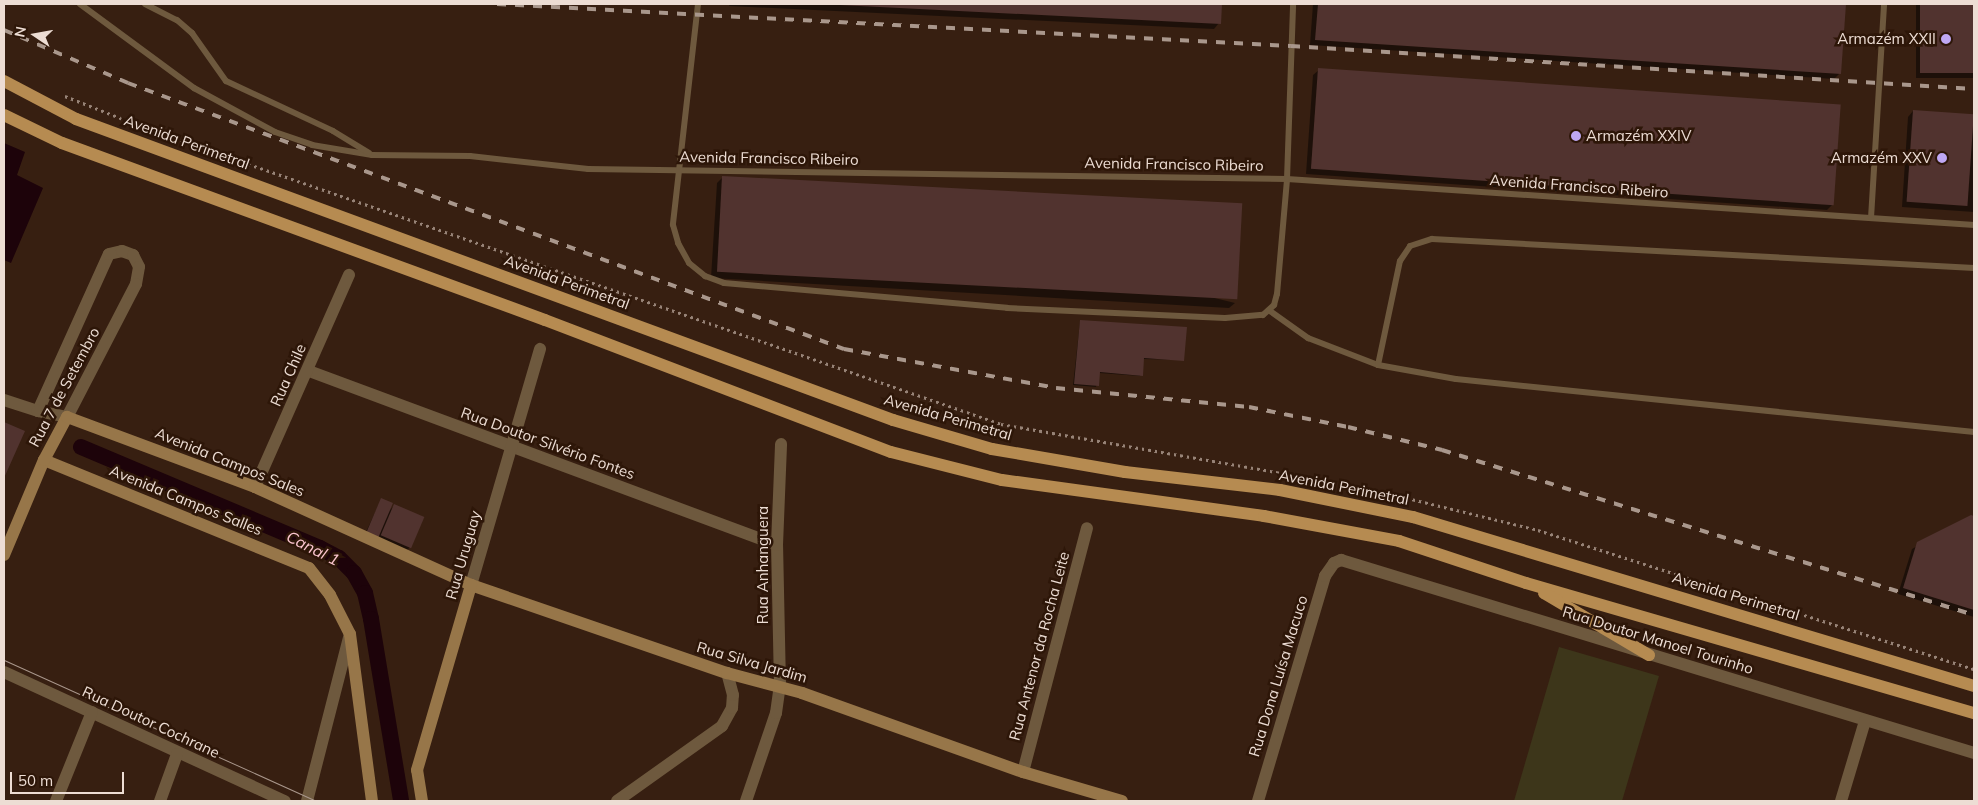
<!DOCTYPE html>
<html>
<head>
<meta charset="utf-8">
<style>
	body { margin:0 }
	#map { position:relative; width:1978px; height:805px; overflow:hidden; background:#371f11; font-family:Mulish,sans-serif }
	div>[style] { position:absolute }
	.green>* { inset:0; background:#3d361a }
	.water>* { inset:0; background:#1d030a }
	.shadow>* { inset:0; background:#0007; transform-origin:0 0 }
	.canal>* { height:16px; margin:-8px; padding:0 8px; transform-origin:8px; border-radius:8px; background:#1d030a }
	.building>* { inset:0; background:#51332f; transform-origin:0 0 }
	.path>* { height:2.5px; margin-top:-1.25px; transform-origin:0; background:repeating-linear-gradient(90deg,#978377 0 2.5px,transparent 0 6.5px) }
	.lane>* { height:6px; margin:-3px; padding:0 3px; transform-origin:3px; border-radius:3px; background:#6e593e }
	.street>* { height:12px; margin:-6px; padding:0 6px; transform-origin:6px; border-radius:6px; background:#6e593e }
	.secondary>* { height:12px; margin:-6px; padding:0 6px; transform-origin:6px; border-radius:6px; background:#977649 }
	.primary>* { height:12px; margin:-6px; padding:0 6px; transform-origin:6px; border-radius:6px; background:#b68b51 }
	.tram>* { height:1px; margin:-0.5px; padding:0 0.5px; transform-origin:0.5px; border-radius:0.5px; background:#a9978c }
	.rail>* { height:4px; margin-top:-2px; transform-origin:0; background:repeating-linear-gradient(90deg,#a9978c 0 9px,transparent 0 18px) }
	.dots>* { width:14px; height:14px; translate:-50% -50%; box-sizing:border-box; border:2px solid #2d1608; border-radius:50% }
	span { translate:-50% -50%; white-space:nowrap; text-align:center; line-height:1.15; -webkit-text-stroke:5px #2d1608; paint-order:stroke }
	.poi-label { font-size:15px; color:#edddd4 }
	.right { translate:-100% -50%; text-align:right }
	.left { translate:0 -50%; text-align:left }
	.street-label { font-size:15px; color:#edddd4 }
	.water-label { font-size:16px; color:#fdc7d1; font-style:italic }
	.frame { position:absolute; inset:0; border:5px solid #edddd4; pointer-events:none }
	.north { position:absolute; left:10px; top:10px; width:50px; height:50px; -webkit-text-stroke:4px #2d1608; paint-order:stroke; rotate:282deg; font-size:14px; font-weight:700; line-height:20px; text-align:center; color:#edddd4 }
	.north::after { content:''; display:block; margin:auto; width:18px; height:22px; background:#edddd4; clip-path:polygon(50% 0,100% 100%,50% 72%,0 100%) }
	.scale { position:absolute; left:10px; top:772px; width:114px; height:22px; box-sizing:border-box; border:2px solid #edddd4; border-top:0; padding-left:6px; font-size:15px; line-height:18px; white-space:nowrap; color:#edddd4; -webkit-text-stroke:4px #2d1608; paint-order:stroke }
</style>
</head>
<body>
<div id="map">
	<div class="green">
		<div style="clip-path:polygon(1559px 647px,1659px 676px,1622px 801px,1514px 801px)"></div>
	</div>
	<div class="water">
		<div style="clip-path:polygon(4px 143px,25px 152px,17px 175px,43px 188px,11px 263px,4px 260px)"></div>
	</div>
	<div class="shadow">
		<div style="clip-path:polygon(730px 4px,1220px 4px,1219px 23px,1214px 29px,729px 6px)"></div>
		<div style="clip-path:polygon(1313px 4px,1844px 4px,1840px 73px,1834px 79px,1310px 45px)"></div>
		<div style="left:1916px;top:4px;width:58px;height:74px"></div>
		<div style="clip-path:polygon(1319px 70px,1833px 204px,1827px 210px,1306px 174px,1313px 75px)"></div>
		<div style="clip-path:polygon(1913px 111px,1974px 115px,1974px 212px,1902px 207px,1908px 117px)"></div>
		<div style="clip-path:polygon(723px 177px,1235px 303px,1229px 308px,711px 278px,717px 183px)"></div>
		<div style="clip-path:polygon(1080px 322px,1183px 360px,1143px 359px,1140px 376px,1099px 373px,1096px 387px,1073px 385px)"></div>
		<div style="clip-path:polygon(4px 423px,23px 432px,4px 475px)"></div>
		<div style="clip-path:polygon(381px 500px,388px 512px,394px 506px,410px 547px,404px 553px,364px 536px)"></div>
		<div style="clip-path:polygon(1971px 516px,1974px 517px,1974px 617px,1898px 594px,1912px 549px)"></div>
	</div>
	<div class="canal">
		<div style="left:81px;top:447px;width:259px;rotate:22.9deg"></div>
		<div style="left:320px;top:548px;width:21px;rotate:28deg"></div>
		<div style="left:339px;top:558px;width:21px;rotate:45deg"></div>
		<div style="left:354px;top:573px;width:23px;rotate:61deg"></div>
		<div style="left:365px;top:593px;width:27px;rotate:77deg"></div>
		<div style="left:371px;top:619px;width:184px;rotate:80.6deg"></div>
	</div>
	<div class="building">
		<div style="clip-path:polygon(820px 4px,1222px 4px,1221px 24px)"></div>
		<div style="clip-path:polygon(1318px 4px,1846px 4px,1841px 74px,1315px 40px)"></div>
		<div style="left:1920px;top:4px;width:54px;height:69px"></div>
		<div style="left:1318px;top:68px;width:524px;height:101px;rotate:4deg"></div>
		<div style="left:1913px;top:110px;width:61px;height:92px;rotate:4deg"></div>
		<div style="left:722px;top:176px;width:521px;height:96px;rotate:3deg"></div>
		<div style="clip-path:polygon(1080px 320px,1187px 327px,1184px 361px,1144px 358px,1143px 376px,1100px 372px,1099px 386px,1074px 384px)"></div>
		<div style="clip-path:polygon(4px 422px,25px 431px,4px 478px)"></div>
		<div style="left:381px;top:498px;width:13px;height:38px;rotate:23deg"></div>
		<div style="left:394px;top:504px;width:33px;height:34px;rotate:23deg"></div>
		<div style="clip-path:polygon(1971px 515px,1974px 516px,1974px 610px,1903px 588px,1917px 542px)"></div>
	</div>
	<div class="path">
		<div style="left:65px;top:96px;width:92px;rotate:21.6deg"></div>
		<div style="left:156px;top:132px;width:894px;rotate:19.06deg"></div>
		<div style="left:1001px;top:424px;width:366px;rotate:9.9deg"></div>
		<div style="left:1362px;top:487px;width:181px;rotate:13.7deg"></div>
		<div style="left:1538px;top:530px;width:458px;rotate:17.7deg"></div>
	</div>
	<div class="lane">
		<div style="left:80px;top:4px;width:142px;rotate:36.4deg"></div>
		<div style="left:194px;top:88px;width:92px;rotate:28.5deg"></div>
		<div style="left:275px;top:132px;width:39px;rotate:19deg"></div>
		<div style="left:312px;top:145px;width:61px;rotate:9.5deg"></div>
		<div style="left:372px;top:155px;width:98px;rotate:0.6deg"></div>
		<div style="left:470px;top:156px;width:119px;rotate:6.3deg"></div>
		<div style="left:588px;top:169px;width:699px;rotate:0.82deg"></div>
		<div style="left:1287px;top:179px;width:689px;rotate:3.83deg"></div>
		<div style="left:145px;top:4px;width:36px;rotate:27deg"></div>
		<div style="left:177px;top:20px;width:20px;rotate:41deg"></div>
		<div style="left:192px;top:33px;width:59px;rotate:54.7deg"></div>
		<div style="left:226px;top:81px;width:118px;rotate:25deg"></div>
		<div style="left:333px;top:131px;width:42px;rotate:31.4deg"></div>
		<div style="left:698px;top:4px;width:222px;rotate:96.5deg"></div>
		<div style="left:673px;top:225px;width:19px;rotate:74deg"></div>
		<div style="left:678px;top:243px;width:23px;rotate:61deg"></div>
		<div style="left:689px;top:263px;width:21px;rotate:39deg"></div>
		<div style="left:705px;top:276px;width:20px;rotate:20deg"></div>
		<div style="left:724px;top:283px;width:284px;rotate:5deg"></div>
		<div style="left:1007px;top:308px;width:218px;rotate:2.6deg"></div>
		<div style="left:1225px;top:318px;width:38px;rotate:-5deg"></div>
		<div style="left:1263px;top:315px;width:15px;rotate:-42deg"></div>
		<div style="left:1274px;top:305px;width:11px;rotate:-75deg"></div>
		<div style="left:1277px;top:294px;width:115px;rotate:-85deg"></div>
		<div style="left:1287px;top:179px;width:175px;rotate:-88deg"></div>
		<div style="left:1871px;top:218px;width:214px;rotate:-86.5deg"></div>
		<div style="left:1270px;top:311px;width:47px;rotate:35.4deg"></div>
		<div style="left:1308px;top:338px;width:75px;rotate:21.1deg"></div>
		<div style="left:1378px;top:365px;width:79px;rotate:10.2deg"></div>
		<div style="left:1456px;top:379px;width:521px;rotate:5.84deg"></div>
		<div style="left:1378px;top:365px;width:106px;rotate:-78.1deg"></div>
		<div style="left:1400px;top:261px;width:18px;rotate:-56deg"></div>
		<div style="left:1410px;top:246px;width:23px;rotate:-18deg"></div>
		<div style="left:1432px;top:239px;width:543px;rotate:3.06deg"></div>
	</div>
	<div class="street">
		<div style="left:309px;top:371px;width:499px;rotate:20.4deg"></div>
		<div style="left:4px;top:400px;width:36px;rotate:18deg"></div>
		<div style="left:38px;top:411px;width:172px;rotate:-65.7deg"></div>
		<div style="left:109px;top:254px;width:13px;rotate:-13deg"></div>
		<div style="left:122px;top:251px;width:12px;rotate:20deg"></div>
		<div style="left:133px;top:255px;width:13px;rotate:63deg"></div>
		<div style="left:139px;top:267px;width:17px;rotate:100deg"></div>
		<div style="left:136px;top:284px;width:150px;rotate:117.4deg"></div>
		<div style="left:67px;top:417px;width:30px;rotate:-168deg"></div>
		<div style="left:255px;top:487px;width:232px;rotate:-66.1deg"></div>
		<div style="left:471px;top:585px;width:246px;rotate:-73.7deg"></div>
		<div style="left:4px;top:672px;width:309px;rotate:24.7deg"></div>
		<div style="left:1023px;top:772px;width:252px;rotate:-75.3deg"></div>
		<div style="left:56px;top:801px;width:96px;rotate:-68deg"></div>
		<div style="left:160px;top:801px;width:50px;rotate:-70.1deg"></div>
		<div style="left:307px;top:801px;width:172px;rotate:-75.6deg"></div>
		<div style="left:617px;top:801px;width:129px;rotate:-35.5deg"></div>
		<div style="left:722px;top:726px;width:21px;rotate:-61deg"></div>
		<div style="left:732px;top:708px;width:13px;rotate:-86deg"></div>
		<div style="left:733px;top:695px;width:23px;rotate:-105deg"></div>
		<div style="left:746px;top:801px;width:93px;rotate:-71.2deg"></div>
		<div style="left:776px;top:713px;width:27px;rotate:-82deg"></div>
		<div style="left:780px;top:686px;width:141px;rotate:-91.2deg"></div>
		<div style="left:777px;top:545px;width:101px;rotate:-87.7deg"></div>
		<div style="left:1258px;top:801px;width:235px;rotate:-73.4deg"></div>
		<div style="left:1325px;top:576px;width:16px;rotate:-55deg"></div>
		<div style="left:1334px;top:563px;width:8px;rotate:-23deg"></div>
		<div style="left:1341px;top:560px;width:662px;rotate:16.96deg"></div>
		<div style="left:1841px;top:801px;width:84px;rotate:-73.3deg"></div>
	</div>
	<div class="secondary">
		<div style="left:44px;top:460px;width:286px;rotate:22.2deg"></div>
		<div style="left:309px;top:568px;width:34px;rotate:52deg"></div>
		<div style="left:330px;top:595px;width:44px;rotate:62.9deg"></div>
		<div style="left:350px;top:634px;width:168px;rotate:82.5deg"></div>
		<div style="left:4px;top:555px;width:103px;rotate:-67.2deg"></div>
		<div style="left:44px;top:460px;width:49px;rotate:-61.9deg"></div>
		<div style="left:67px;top:417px;width:201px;rotate:20.4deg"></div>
		<div style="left:255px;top:487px;width:237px;rotate:24.4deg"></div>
		<div style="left:471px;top:585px;width:271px;rotate:19deg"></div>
		<div style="left:727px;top:673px;width:78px;rotate:14.9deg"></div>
		<div style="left:802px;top:693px;width:235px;rotate:19.7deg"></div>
		<div style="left:1023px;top:772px;width:103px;rotate:16.3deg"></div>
		<div style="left:422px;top:801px;width:31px;rotate:-99deg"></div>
		<div style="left:417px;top:770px;width:193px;rotate:-73.7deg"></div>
	</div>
	<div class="primary">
		<div style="left:4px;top:81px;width:81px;rotate:27.8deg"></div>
		<div style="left:76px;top:119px;width:871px;rotate:20.22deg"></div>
		<div style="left:893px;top:420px;width:103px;rotate:16.3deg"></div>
		<div style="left:992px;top:449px;width:135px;rotate:9.8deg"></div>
		<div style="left:1125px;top:472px;width:156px;rotate:6.6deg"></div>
		<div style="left:1280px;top:490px;width:136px;rotate:11.5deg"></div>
		<div style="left:1413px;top:517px;width:586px;rotate:16.76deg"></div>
		<div style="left:4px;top:115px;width:64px;rotate:25.8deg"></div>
		<div style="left:62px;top:143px;width:514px;rotate:20.13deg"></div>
		<div style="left:545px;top:320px;width:370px;rotate:20.9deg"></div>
		<div style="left:891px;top:452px;width:114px;rotate:14.2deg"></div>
		<div style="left:1002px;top:480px;width:264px;rotate:7.8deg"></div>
		<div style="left:1264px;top:516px;width:137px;rotate:10.5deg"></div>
		<div style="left:1399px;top:541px;width:134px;rotate:18.3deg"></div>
		<div style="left:1526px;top:583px;width:466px;rotate:16.2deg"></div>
		<div style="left:1544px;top:593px;width:122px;rotate:30.6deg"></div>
	</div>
	<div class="tram">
		<div style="left:4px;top:660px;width:342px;rotate:24.3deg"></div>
	</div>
	<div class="rail">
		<div style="left:497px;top:4px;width:795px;rotate:3.03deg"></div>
		<div style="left:1291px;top:46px;width:684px;rotate:3.6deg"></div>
		<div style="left:4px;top:30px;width:135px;rotate:23.1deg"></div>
		<div style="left:128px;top:83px;width:764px;rotate:20.38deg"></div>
		<div style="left:844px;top:349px;width:216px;rotate:10.4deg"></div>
		<div style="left:1056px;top:388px;width:194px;rotate:5.6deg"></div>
		<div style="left:1249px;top:407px;width:101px;rotate:11.4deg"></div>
		<div style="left:1348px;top:427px;width:97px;rotate:13.7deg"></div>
		<div style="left:1442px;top:450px;width:557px;rotate:17.23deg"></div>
	</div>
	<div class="dots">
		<div style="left:1946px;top:39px;background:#bfa8f4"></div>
		<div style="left:1576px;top:136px;background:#bfa8f4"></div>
		<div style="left:1942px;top:158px;background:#bfa8f4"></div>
	</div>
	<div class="poi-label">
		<span class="right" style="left:1936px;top:39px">Armazém XXII</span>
		<span class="left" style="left:1586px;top:136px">Armazém XXIV</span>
		<span class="right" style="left:1932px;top:158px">Armazém XXV</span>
	</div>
	<div class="street-label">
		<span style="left:187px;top:142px;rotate:20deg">Avenida Perimetral</span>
		<span style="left:769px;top:158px;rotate:1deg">Avenida Francisco Ribeiro</span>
		<span style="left:1174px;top:164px;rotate:1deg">Avenida Francisco Ribeiro</span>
		<span style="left:1579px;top:186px;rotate:4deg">Avenida Francisco Ribeiro</span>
		<span style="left:567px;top:282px;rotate:20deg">Avenida Perimetral</span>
		<span style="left:288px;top:375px;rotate:-66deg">Rua Chile</span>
		<span style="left:64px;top:387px;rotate:-62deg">Rua 7 de Setembro</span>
		<span style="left:948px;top:417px;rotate:16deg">Avenida Perimetral</span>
		<span style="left:548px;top:443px;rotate:20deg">Rua Doutor Silvério Fontes</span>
		<span style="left:230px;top:462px;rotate:22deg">Avenida Campos Sales</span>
		<span style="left:1344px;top:487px;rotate:11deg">Avenida Perimetral</span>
		<span style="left:186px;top:500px;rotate:22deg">Avenida Campos Salles</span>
		<span style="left:463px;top:555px;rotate:-74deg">Rua Uruguay</span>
		<span style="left:763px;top:565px;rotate:-90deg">Rua Anhanguera</span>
		<span style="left:1736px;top:596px;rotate:17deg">Avenida Perimetral</span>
		<span style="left:1658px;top:640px;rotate:17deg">Rua Doutor Manoel Tourinho</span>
		<span style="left:1039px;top:646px;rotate:-75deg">Rua Antenor da Rocha Leite</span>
		<span style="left:752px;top:662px;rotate:16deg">Rua Silva Jardim</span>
		<span style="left:1278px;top:676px;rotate:-73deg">Rua Dona Luísa Macuco</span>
		<span style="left:151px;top:722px;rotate:25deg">Rua Doutor Cochrane</span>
	</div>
	<div class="water-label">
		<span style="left:313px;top:548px;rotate:27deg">Canal 1</span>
	</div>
	<div class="frame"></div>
	<div class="north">N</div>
	<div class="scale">50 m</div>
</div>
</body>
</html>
